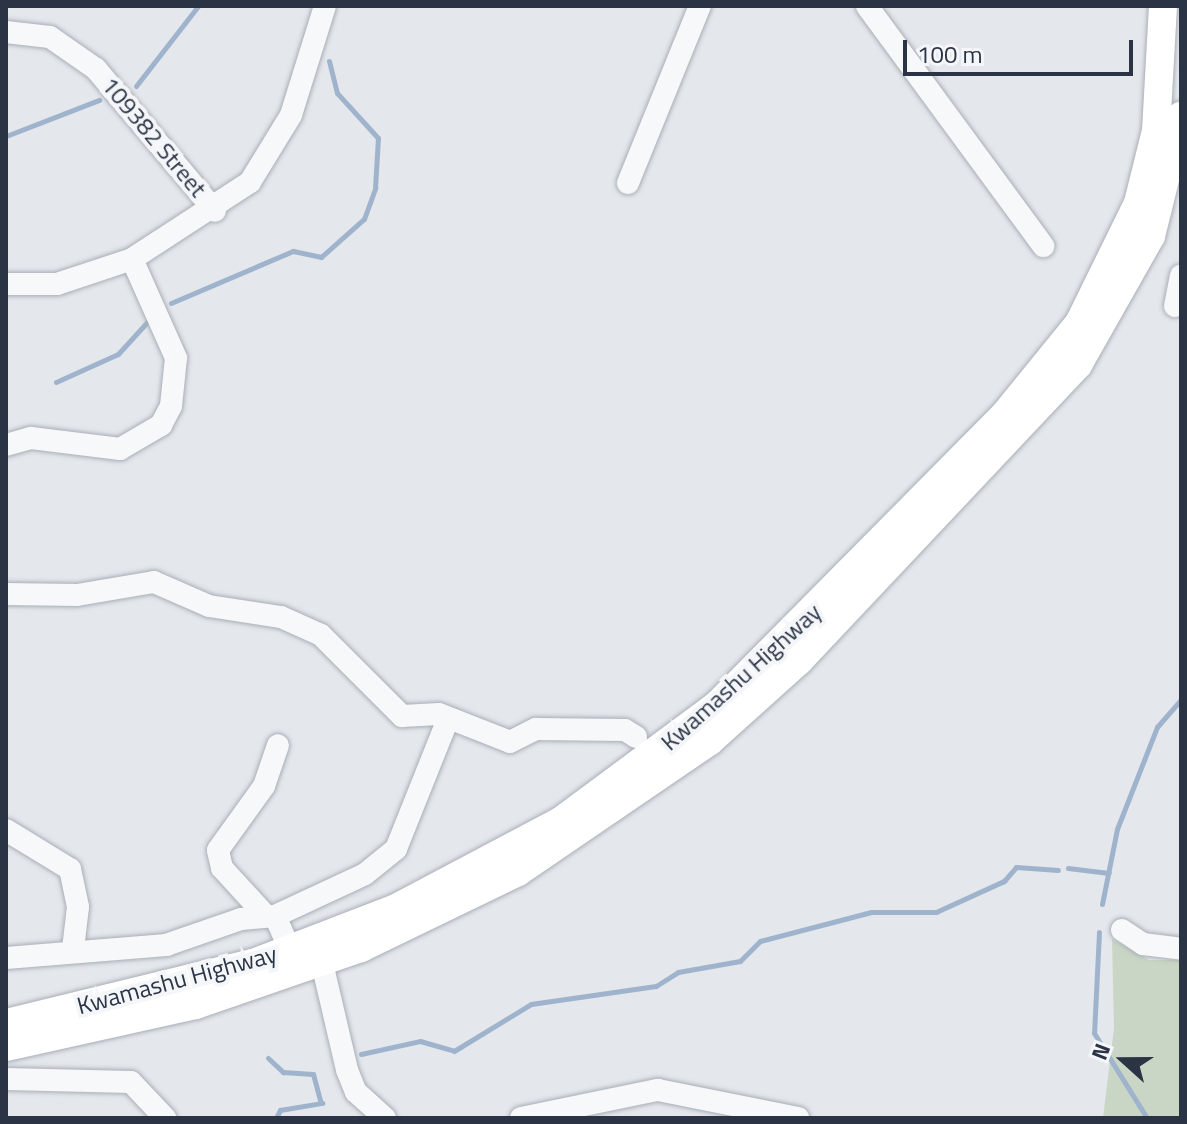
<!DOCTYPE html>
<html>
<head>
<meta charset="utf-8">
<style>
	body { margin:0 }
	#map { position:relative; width:1187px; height:1124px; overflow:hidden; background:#e4e7ec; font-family:"Titillium Web",sans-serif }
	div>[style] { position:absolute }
	.green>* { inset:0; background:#c9d6c5 }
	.stream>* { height:5px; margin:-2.5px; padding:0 2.5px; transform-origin:2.5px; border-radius:2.5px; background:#9fb4cc }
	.roads { filter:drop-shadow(0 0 2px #a9aeb7) drop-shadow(0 0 2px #a9aeb7) }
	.minor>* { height:22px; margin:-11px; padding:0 11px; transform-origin:11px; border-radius:11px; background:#f7f8fa }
	.major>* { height:28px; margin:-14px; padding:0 14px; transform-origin:14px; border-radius:14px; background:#fff }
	span { translate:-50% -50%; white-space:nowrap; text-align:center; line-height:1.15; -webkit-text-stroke:8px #f4f6f9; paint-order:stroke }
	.street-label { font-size:24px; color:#2b3445 }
	.frame { position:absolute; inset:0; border:8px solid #2b3445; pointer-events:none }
	.north { position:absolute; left:1083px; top:1020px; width:80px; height:80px; -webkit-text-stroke:6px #f4f6f9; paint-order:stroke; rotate:291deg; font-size:22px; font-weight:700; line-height:32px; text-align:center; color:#2b3445 }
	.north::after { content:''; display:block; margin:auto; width:28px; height:36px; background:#2b3445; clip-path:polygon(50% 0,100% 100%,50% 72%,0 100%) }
	.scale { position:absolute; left:903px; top:40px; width:230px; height:36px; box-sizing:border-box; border:4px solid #2b3445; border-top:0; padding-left:10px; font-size:24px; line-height:28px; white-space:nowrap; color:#2b3445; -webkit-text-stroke:6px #f4f6f9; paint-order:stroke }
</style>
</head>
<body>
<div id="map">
	<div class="green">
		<div style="clip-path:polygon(1112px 939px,1149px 960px,1181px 960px,1181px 1118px,1103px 1118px,1114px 1028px)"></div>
	</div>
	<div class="stream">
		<div style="left:136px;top:86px;width:101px;rotate:-52.2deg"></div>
		<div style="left:6px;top:136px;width:100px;rotate:-21.2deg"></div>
		<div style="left:171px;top:303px;width:133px;rotate:-23.1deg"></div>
		<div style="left:293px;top:251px;width:29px;rotate:12deg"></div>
		<div style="left:321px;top:257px;width:57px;rotate:-41.5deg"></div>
		<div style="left:364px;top:219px;width:33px;rotate:-70deg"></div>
		<div style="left:375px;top:188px;width:50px;rotate:-86.6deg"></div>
		<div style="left:378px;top:138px;width:61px;rotate:-132.3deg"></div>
		<div style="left:337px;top:93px;width:33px;rotate:-104deg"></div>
		<div style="left:56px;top:382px;width:68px;rotate:-24.3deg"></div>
		<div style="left:118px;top:354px;width:46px;rotate:-47.6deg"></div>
		<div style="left:1068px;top:868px;width:41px;rotate:7deg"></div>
		<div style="left:1102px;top:904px;width:76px;rotate:-78.7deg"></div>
		<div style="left:1117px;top:829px;width:110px;rotate:-68.6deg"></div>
		<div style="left:1157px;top:727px;width:37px;rotate:-49deg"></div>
		<div style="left:1099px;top:932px;width:101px;rotate:92.8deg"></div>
		<div style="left:1094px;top:1033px;width:100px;rotate:58.1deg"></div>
		<div style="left:361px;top:1054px;width:60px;rotate:-12.4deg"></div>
		<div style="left:420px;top:1041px;width:35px;rotate:16deg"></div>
		<div style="left:454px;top:1051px;width:90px;rotate:-31.4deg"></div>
		<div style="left:531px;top:1004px;width:126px;rotate:-8.2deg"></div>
		<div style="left:656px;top:986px;width:26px;rotate:-32deg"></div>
		<div style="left:678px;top:972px;width:63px;rotate:-10.1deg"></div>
		<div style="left:740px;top:961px;width:28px;rotate:-45deg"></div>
		<div style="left:760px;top:941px;width:115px;rotate:-14.6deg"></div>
		<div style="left:871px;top:912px;width:65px"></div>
		<div style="left:936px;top:912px;width:75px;rotate:-24.5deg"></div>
		<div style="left:1004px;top:881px;width:18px;rotate:-49deg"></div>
		<div style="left:1016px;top:867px;width:42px;rotate:4.1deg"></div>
		<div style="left:268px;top:1058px;width:21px;rotate:43deg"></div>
		<div style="left:283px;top:1072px;width:30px;rotate:4deg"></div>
		<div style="left:313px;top:1074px;width:30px;rotate:75deg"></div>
		<div style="left:276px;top:1118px;width:9px;rotate:-63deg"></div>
		<div style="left:280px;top:1110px;width:43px;rotate:-9.5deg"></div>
	</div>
	<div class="roads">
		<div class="minor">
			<div style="left:867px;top:6px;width:298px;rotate:53.7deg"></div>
			<div style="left:6px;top:32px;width:44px;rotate:6.5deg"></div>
			<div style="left:50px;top:37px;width:56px;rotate:34.8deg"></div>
			<div style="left:96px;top:69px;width:185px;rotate:50deg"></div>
			<div style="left:628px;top:183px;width:191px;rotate:-67.9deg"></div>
			<div style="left:6px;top:284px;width:51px"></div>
			<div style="left:57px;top:284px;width:79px;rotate:-18.4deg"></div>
			<div style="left:132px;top:259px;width:141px;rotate:-33.1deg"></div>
			<div style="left:250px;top:182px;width:79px;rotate:-58.5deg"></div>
			<div style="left:291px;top:115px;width:114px;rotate:-72.7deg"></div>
			<div style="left:1175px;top:306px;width:31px;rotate:-79deg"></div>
			<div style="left:6px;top:445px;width:26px;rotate:-16deg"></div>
			<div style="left:31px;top:438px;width:90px;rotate:7deg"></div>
			<div style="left:120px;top:449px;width:48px;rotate:-30.3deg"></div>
			<div style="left:161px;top:425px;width:21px;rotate:-62deg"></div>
			<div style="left:171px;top:406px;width:48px;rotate:-84.1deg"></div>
			<div style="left:176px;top:358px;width:108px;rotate:-114deg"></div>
			<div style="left:6px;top:594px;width:71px;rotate:0.8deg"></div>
			<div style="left:77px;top:595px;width:78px;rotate:-9.6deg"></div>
			<div style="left:154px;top:582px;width:60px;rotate:23.6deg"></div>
			<div style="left:209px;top:606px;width:73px;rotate:8.7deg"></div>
			<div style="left:281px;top:617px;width:44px;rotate:24.2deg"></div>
			<div style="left:321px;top:635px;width:115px;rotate:45deg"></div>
			<div style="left:402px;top:716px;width:37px;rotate:-3deg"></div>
			<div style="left:439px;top:714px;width:76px;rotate:21.5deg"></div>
			<div style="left:510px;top:742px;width:29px;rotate:-27deg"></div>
			<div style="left:536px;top:729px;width:89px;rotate:0.6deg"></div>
			<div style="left:625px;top:730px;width:13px;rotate:32deg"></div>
			<div style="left:6px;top:830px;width:75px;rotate:31.4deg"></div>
			<div style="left:70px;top:869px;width:39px;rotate:78deg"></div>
			<div style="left:78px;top:907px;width:42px;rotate:96.8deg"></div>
			<div style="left:266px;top:916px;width:65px;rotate:-132.5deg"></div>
			<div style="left:222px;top:868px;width:18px;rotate:-103deg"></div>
			<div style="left:218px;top:850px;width:79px;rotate:-54.3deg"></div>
			<div style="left:264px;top:786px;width:43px;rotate:-71.1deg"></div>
			<div style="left:275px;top:916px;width:99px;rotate:-25deg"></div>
			<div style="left:365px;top:874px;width:40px;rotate:-39deg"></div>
			<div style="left:396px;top:849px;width:140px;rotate:-68.2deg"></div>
			<div style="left:1122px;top:930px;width:25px;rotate:34deg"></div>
			<div style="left:1143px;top:944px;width:38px;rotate:7deg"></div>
			<div style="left:318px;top:946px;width:127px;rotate:76.8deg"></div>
			<div style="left:347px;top:1070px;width:24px;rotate:68deg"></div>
			<div style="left:356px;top:1092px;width:39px;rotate:42deg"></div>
			<div style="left:6px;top:958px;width:161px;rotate:-4.6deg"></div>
			<div style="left:166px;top:945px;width:79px;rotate:-19.1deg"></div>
			<div style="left:241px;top:919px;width:34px;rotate:-5deg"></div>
			<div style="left:275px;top:916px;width:37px;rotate:66deg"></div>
			<div style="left:6px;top:1079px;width:125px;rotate:1.4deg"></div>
			<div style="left:131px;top:1082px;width:50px;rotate:46.6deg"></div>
			<div style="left:521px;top:1118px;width:140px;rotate:-11.6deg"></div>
			<div style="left:658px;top:1090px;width:143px;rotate:11.3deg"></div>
		</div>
		<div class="major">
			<div style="left:6px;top:1023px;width:254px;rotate:-13.7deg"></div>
			<div style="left:253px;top:963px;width:151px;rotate:-21deg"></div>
			<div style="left:394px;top:909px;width:190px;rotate:-27.9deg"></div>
			<div style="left:562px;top:820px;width:194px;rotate:-36.6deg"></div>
			<div style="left:718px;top:704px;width:408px;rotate:-45.3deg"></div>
			<div style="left:1005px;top:414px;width:117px;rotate:-50.9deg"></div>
			<div style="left:1079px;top:323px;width:134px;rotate:-63.8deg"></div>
			<div style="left:1138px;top:203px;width:74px;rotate:-76deg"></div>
			<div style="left:1156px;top:131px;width:125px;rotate:-86.8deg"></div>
			<div style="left:6px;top:1047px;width:195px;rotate:-12.5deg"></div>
			<div style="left:196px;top:1005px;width:175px;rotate:-19.1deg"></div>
			<div style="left:361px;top:948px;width:174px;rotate:-25.8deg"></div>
			<div style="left:518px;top:872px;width:232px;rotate:-34.3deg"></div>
			<div style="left:710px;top:741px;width:120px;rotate:-42deg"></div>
			<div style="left:799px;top:661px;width:407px;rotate:-46.7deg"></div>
			<div style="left:1078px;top:365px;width:148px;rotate:-60.5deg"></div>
			<div style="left:1151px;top:236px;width:124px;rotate:-76deg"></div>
		</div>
	</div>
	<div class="street-label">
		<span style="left:154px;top:137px;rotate:50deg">109382 Street</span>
		<span style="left:741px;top:677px;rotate:-42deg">Kwamashu Highway</span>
		<span style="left:177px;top:980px;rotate:-15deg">Kwamashu Highway</span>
	</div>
	<div class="frame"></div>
	<div class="north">N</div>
	<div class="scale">100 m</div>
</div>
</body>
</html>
